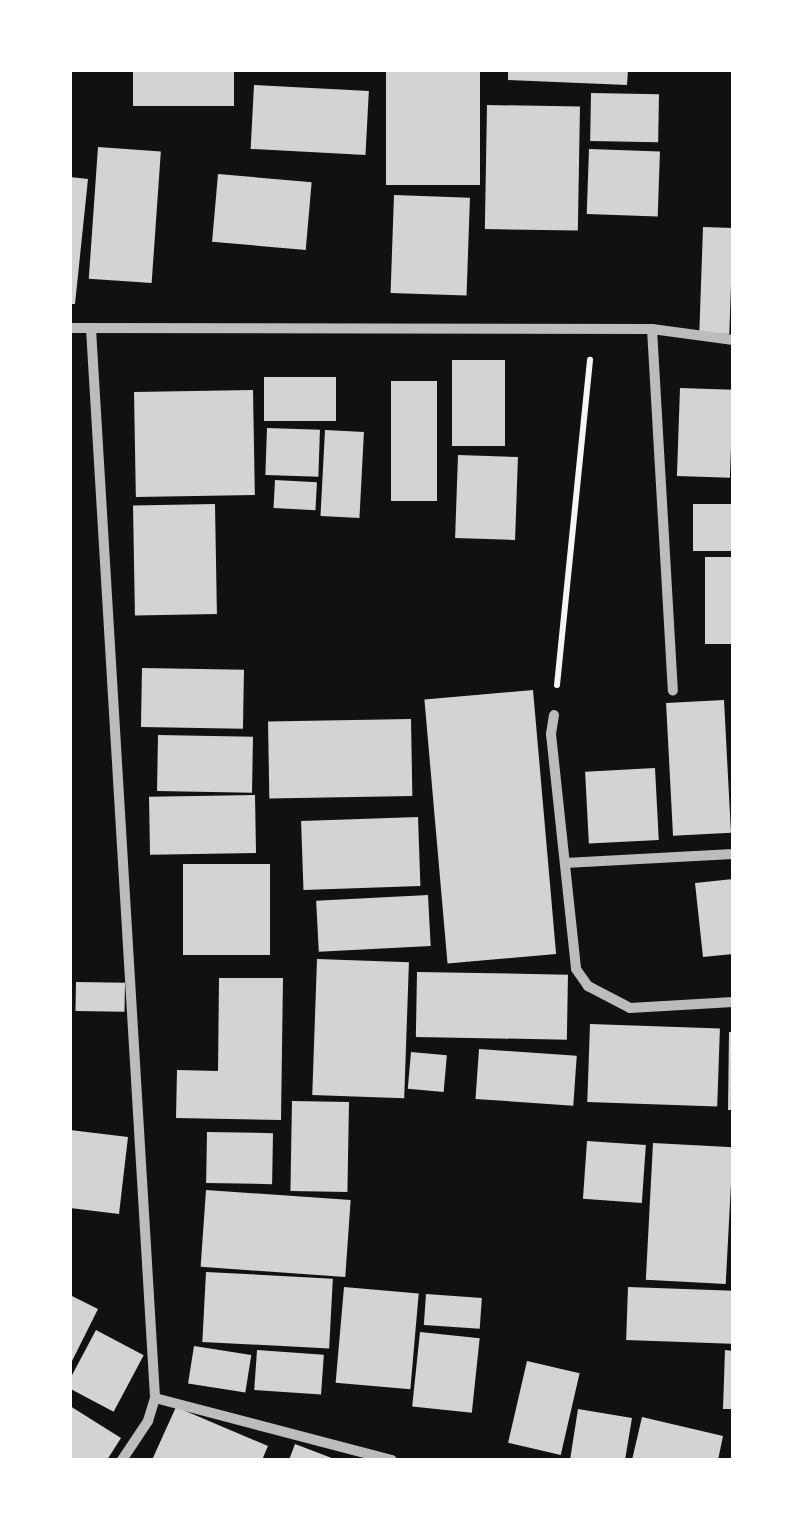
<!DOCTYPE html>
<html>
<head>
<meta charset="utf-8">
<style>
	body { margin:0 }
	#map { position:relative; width:803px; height:1530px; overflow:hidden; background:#111; font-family:"Open Sans",sans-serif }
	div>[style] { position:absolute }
	.building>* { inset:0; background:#d3d3d3; transform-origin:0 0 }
	.path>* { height:6px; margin:-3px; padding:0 3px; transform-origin:3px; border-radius:3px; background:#f5f5f5 }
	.minor>* { height:10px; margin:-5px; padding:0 5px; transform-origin:5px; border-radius:5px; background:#bcbcbc }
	span { translate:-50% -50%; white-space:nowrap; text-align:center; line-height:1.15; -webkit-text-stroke:8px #fff; paint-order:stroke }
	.frame { position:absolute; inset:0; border:72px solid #fff; pointer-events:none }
</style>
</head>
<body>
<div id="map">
	<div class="building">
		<div style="left:133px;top:70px;width:101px;height:36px"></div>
		<div style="left:386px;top:70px;width:94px;height:115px"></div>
		<div style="clip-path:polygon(508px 70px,628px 70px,627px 85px,508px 80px)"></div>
		<div style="left:254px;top:85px;width:115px;height:64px;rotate:3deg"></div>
		<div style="left:591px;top:93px;width:68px;height:48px;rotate:1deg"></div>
		<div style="left:487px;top:105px;width:93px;height:124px;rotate:1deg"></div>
		<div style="left:98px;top:147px;width:63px;height:132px;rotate:4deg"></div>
		<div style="left:589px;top:149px;width:71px;height:65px;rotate:2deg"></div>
		<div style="left:218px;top:174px;width:94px;height:68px;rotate:5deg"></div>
		<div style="clip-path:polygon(70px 177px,88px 179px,75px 304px,70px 304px)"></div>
		<div style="left:394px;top:195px;width:76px;height:98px;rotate:2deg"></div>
		<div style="left:703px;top:227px;width:30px;height:106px;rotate:2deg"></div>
		<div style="left:452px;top:360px;width:53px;height:86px"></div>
		<div style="left:336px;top:377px;width:44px;height:72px;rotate:90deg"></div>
		<div style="left:437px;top:381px;width:120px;height:46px;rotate:90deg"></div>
		<div style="left:680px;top:388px;width:53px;height:88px;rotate:2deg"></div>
		<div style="left:253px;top:390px;width:105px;height:119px;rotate:89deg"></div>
		<div style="left:267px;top:428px;width:53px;height:47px;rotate:2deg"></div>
		<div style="left:325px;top:430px;width:39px;height:86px;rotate:3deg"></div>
		<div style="left:458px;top:455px;width:60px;height:83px;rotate:2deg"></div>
		<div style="left:275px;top:480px;width:42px;height:28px;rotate:3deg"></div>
		<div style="left:215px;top:504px;width:110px;height:82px;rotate:89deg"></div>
		<div style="left:693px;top:504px;width:40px;height:47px"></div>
		<div style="left:733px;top:557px;width:87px;height:28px;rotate:90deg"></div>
		<div style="left:142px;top:668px;width:102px;height:59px;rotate:1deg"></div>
		<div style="left:533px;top:690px;width:265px;height:109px;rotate:85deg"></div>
		<div style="left:724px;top:700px;width:133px;height:58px;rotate:87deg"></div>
		<div style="left:411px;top:719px;width:77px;height:143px;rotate:89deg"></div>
		<div style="left:158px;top:735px;width:95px;height:56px;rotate:1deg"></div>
		<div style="left:655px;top:768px;width:72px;height:70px;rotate:87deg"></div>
		<div style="left:255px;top:795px;width:58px;height:106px;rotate:89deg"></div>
		<div style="left:418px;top:817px;width:69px;height:117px;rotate:88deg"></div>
		<div style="left:270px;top:864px;width:91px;height:87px;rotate:90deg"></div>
		<div style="clip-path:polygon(733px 879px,733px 954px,703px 957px,695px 883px)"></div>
		<div style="left:428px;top:895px;width:51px;height:112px;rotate:87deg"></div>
		<div style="left:317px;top:959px;width:92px;height:136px;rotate:2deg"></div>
		<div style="left:417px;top:972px;width:151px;height:65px;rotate:1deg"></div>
		<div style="clip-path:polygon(219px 978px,283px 978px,281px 1120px,176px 1118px,177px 1070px,218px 1071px)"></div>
		<div style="left:76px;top:982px;width:49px;height:29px;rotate:1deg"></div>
		<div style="left:590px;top:1024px;width:130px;height:78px;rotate:2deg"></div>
		<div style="clip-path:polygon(729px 1032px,733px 1032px,733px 1110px,728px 1110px)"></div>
		<div style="left:479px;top:1049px;width:98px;height:50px;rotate:4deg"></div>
		<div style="left:411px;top:1052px;width:36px;height:37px;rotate:5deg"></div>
		<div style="left:292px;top:1101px;width:57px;height:90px;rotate:1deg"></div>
		<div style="clip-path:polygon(70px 1130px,128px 1137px,119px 1214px,70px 1208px)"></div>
		<div style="left:207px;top:1132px;width:66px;height:51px;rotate:1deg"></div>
		<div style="left:587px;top:1141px;width:59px;height:58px;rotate:4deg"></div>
		<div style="left:653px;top:1143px;width:80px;height:137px;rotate:3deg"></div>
		<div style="left:206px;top:1190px;width:145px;height:77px;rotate:4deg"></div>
		<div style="left:206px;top:1272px;width:127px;height:70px;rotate:3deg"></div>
		<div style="left:344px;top:1287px;width:75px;height:96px;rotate:5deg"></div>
		<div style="left:628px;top:1287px;width:105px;height:53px;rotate:2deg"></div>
		<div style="left:426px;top:1294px;width:56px;height:31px;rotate:4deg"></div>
		<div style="clip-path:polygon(70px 1295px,98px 1309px,70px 1365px)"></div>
		<div style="left:96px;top:1330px;width:54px;height:64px;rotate:28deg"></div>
		<div style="left:420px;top:1332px;width:60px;height:75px;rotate:6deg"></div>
		<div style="left:194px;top:1346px;width:58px;height:38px;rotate:9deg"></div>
		<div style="left:257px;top:1350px;width:67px;height:40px;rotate:4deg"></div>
		<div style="clip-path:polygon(725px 1350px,733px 1351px,733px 1409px,723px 1409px)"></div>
		<div style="left:527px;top:1361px;width:54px;height:84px;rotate:13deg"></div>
		<div style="clip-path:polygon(70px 1406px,121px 1438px,107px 1460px,70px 1460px)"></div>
		<div style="clip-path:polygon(176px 1407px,268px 1446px,262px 1460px,152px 1460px)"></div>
		<div style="clip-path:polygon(578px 1409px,632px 1418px,625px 1460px,570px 1460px)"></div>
		<div style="clip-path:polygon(642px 1417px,723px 1436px,718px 1460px,632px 1460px)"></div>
		<div style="clip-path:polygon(295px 1444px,337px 1460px,289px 1460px)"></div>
	</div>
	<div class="path">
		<div style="left:557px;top:685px;width:327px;rotate:-84.2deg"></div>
	</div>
	<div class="minor">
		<div style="left:70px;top:328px;width:582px;rotate:0.1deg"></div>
		<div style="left:652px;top:329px;width:82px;rotate:7.7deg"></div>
		<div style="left:91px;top:329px;width:1071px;rotate:86.57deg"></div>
		<div style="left:155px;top:1398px;width:24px;rotate:107deg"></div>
		<div style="left:148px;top:1421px;width:47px;rotate:123.7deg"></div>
		<div style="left:652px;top:329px;width:362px;rotate:86.7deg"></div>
		<div style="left:554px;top:715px;width:19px;rotate:99deg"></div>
		<div style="left:551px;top:734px;width:236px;rotate:83.9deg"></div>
		<div style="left:576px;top:969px;width:21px;rotate:55deg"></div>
		<div style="left:588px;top:986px;width:47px;rotate:27.6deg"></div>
		<div style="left:630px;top:1008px;width:103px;rotate:-3.3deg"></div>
		<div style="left:565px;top:863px;width:168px;rotate:-3.1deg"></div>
		<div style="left:155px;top:1398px;width:245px;rotate:14.7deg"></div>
	</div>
	<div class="frame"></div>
</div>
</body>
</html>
